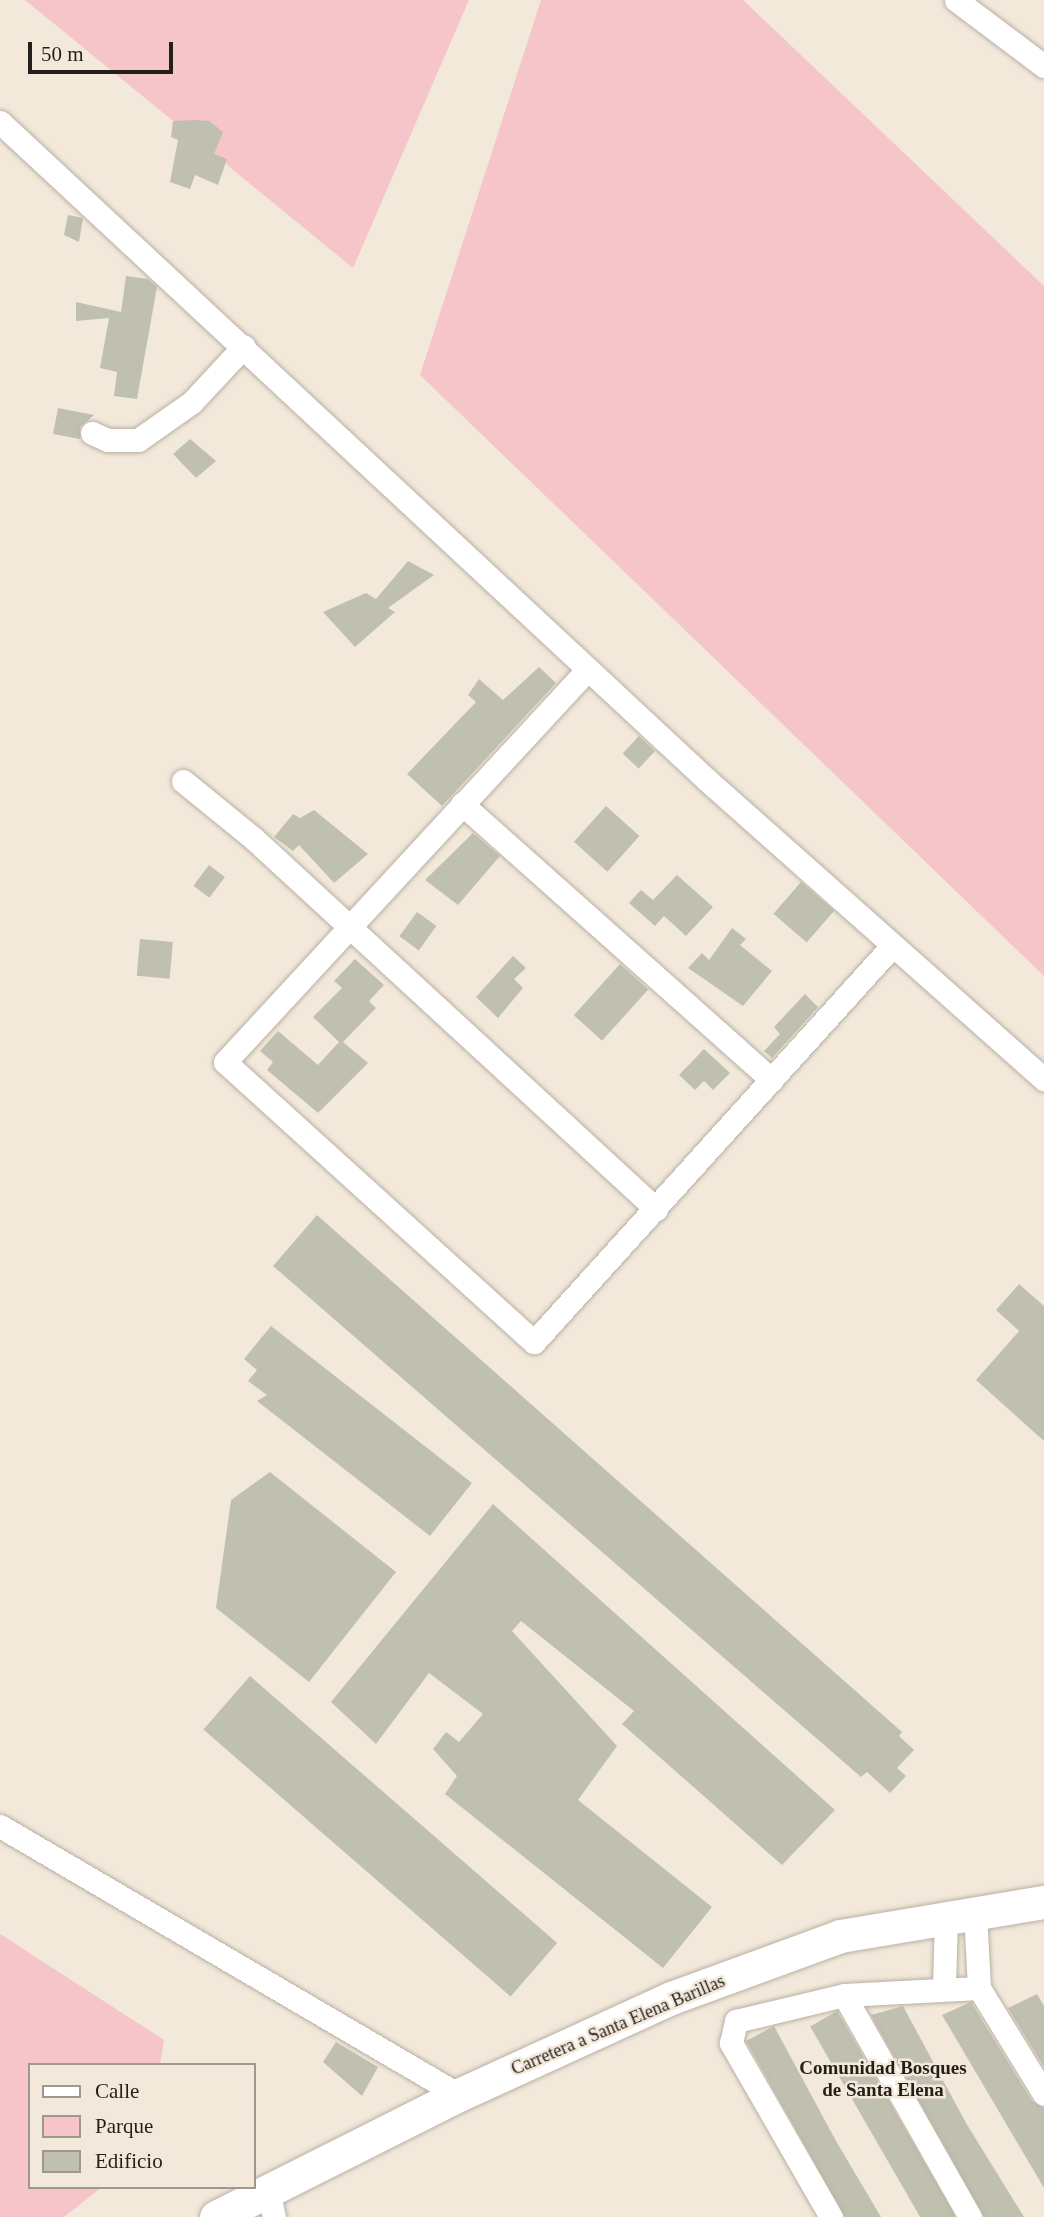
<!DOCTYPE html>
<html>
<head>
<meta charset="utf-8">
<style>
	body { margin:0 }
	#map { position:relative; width:1044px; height:2217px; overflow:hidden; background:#f3e9db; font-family:"Times New Roman",serif }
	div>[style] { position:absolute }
	.green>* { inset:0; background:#f5c5c9 }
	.building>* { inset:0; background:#c0c0b1; transform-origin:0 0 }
	.roads { filter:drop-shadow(0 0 2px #b9b0a3) drop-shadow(0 0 2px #b9b0a3) }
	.street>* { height:23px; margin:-11.5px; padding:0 11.5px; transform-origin:11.5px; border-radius:11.5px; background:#fff }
	.secondary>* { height:33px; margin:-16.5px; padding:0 16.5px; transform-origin:16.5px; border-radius:16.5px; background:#fff }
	span { translate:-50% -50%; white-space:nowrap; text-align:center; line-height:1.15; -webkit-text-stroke:5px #f3e9db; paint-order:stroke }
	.street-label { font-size:18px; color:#231f1b }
	.neighbourhood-label { font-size:19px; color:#231f1b; font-weight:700 }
	.legend { position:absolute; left:28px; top:2063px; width:228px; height:126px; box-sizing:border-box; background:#f3e9db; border:2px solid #a0988e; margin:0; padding:9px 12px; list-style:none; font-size:21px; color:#231f1b }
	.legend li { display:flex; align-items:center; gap:14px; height:35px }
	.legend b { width:35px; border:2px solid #a0988e }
	.scale { position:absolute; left:28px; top:42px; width:145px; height:32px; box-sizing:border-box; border:4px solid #231f1b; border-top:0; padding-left:9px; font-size:21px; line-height:24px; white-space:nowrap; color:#231f1b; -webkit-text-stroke:5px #f3e9db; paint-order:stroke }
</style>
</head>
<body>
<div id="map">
	<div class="green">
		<div style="clip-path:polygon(25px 0,469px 0,353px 268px)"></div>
		<div style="clip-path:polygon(541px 0,743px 0,1044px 286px,1044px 976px,420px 375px)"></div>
		<div style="clip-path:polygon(0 1934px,164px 2040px,160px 2065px,30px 2065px,30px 2187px,102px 2187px,64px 2217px,0 2217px)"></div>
	</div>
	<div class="building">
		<div style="clip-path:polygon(194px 120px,209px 121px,223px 132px,214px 154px,227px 159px,218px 185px,195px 175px,190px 189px,170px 182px,178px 140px,171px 137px,173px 121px)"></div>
		<div style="clip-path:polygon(68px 215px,83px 218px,79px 242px,64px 235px)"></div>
		<div style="clip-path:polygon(126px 276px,148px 279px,157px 287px,137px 399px,114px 396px,117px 372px,100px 368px,109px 318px,76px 321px,76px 302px,121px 312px)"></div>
		<div style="clip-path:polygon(58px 408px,94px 415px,80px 427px,80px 439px,53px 434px)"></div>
		<div style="clip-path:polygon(190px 439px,216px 461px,196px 478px,173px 454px)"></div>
		<div style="clip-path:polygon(408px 561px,434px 575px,388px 608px,395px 612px,355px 647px,323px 612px,366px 593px,376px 599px)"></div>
		<div style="clip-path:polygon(539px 667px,556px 683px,442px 806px,407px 774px,476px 702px,468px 695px,479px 679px,503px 700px)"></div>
		<div style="left:639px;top:736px;width:22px;height:24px;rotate:43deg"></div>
		<div style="left:606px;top:806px;width:45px;height:48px;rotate:42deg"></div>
		<div style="clip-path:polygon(314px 810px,368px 854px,334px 883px,299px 845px,293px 851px,274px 837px,293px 814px,300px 818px)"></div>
		<div style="clip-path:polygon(473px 833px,500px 856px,458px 905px,425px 880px)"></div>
		<div style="left:209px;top:865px;width:20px;height:26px;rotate:37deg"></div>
		<div style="clip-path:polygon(677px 875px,713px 907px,686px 936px,664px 916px,655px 926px,629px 903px,641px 890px,653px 900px)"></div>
		<div style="left:801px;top:882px;width:44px;height:42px;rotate:41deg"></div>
		<div style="left:417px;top:912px;width:24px;height:30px;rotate:36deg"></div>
		<div style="clip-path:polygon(732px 928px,746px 939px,740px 945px,772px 971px,743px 1006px,688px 968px,702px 953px,709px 960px)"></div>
		<div style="left:140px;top:939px;width:33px;height:37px;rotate:5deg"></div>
		<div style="clip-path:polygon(513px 956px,526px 968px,514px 979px,523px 988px,498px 1018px,476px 997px)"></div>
		<div style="clip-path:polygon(355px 959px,384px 985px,369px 1001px,376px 1008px,343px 1042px,368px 1063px,318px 1113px,267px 1070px,273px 1062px,260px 1051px,278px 1031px,318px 1065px,339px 1042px,313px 1017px,342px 988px,334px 981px)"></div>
		<div style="left:620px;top:964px;width:38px;height:69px;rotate:42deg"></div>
		<div style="clip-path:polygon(805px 994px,818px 1007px,772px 1058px,764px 1051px,780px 1034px,774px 1027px)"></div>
		<div style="clip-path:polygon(704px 1049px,730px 1073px,713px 1090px,704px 1081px,695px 1090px,679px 1075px)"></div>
		<div style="clip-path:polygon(317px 1215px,902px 1732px,899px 1736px,914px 1750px,897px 1768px,906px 1776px,890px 1793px,867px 1772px,861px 1777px,273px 1266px)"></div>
		<div style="clip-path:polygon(1019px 1284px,1044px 1306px,1044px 1441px,976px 1380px,1019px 1331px,996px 1310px)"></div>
		<div style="clip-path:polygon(271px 1326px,472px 1483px,430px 1536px,257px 1401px,267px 1395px,248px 1381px,257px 1370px,244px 1359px)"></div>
		<div style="clip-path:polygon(270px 1472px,396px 1572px,309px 1682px,216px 1608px,231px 1500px)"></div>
		<div style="clip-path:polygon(493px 1504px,835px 1810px,782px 1865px,622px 1724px,634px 1711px,521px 1621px,512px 1631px,617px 1746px,578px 1800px,712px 1907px,663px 1968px,445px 1794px,457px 1776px,433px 1749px,446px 1732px,459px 1742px,483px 1714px,429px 1673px,376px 1744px,331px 1702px)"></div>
		<div style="left:250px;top:1676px;width:407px;height:71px;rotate:41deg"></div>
		<div style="clip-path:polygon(1037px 1994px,1044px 2006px,1044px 2067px,1008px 2008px)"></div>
		<div style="clip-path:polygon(971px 2002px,1032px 2101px,1044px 2108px,1044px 2188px,942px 2015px)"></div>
		<div style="clip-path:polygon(903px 2006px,966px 2123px,1024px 2217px,984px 2217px,871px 2015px)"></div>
		<div style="left:837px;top:2011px;width:237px;height:31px;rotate:60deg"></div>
		<div style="clip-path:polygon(774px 2026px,836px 2141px,881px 2217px,845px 2217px,746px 2041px)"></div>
		<div style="clip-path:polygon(336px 2042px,378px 2067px,362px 2096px,323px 2062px)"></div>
	</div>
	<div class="roads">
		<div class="street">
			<div style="left:956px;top:0;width:110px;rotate:36.9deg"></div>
			<div style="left:0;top:122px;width:966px;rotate:42.94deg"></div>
			<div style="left:707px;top:780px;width:451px;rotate:41.6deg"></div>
			<div style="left:92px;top:433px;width:17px;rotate:24deg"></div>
			<div style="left:108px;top:440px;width:30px"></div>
			<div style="left:138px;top:440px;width:66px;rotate:-35.1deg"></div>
			<div style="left:192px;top:402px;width:76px;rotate:-47.1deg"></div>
			<div style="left:588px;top:669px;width:535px;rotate:132.73deg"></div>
			<div style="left:225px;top:1062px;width:417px;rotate:42.2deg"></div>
			<div style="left:534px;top:1342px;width:535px;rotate:-47.88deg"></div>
			<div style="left:183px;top:781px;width:90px;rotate:39.2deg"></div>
			<div style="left:253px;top:838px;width:548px;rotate:42.63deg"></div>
			<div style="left:462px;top:804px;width:415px;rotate:41.7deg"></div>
			<div style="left:0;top:1826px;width:532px;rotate:30.37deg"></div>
			<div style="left:975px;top:1913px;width:75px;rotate:86.9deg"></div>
			<div style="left:944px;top:1988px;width:70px;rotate:-88.4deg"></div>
			<div style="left:268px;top:2189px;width:29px;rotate:78deg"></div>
			<div style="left:831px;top:2217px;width:201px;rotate:-119.9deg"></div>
			<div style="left:731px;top:2043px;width:23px;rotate:-77deg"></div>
			<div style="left:736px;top:2021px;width:111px;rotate:-13.5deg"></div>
			<div style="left:970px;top:2217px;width:255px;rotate:-119.6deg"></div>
			<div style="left:844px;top:1995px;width:135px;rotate:-3deg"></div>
			<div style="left:979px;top:1988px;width:124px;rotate:58.5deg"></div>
		</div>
		<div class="secondary">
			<div style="left:216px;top:2217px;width:272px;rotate:-26.7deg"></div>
			<div style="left:459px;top:2095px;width:233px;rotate:-24.6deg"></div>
			<div style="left:671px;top:1998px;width:180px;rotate:-20.1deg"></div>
			<div style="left:840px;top:1936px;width:207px;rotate:-9.5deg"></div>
		</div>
	</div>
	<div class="street-label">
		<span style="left:618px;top:2025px;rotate:-23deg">Carretera a Santa Elena Barillas</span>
	</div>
	<div class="neighbourhood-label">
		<span style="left:883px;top:2079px">Comunidad Bosques<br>de Santa Elena</span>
	</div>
	<ul class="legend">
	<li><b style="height:9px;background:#fff"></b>Calle</li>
	<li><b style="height:19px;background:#f5c5c9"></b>Parque</li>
	<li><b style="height:19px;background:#c0c0b1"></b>Edificio</li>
	</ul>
	<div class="scale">50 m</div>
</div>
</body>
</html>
